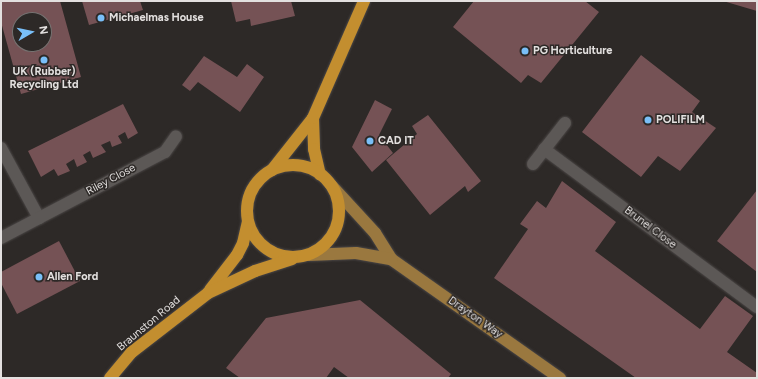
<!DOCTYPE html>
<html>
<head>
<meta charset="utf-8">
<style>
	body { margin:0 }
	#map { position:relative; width:758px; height:379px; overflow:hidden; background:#2d2927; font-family:Figtree,sans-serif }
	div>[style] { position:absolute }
	.building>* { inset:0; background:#755255 }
	.roads { filter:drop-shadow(0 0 1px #4b4746) drop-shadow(0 0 1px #4b4746) }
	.street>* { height:12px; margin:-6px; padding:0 6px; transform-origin:6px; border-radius:6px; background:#5c5856 }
	.primary>* { height:12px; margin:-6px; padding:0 6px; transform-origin:6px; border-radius:6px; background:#9a783f }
	.highway>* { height:12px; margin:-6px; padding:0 6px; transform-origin:6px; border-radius:6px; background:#c38e2f }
	.highway>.ring { margin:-6px; padding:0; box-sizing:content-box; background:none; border:12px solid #c38e2f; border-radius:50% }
	.dots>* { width:11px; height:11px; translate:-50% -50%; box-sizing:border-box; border:2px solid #2d2927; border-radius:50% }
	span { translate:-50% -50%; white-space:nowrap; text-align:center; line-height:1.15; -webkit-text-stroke:3px #2d2927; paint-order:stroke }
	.poi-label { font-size:11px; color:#e3e0df; font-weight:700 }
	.left { translate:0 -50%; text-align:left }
	.street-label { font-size:11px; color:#e3e0df }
	.frame { position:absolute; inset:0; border:2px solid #e3e0df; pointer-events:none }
	.north { position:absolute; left:12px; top:12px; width:40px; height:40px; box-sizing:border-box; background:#2d2927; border:1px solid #767271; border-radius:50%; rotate:81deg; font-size:11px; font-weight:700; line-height:16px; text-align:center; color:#e3e0df }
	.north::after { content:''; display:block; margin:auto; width:14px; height:18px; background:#79bff8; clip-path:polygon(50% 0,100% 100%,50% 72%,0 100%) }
</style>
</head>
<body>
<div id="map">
	<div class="building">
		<div style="clip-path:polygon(evenodd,1px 1px,60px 1px,81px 77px,21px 94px,1px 22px,1px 1px,20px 20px,44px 20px,44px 44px,20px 44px,20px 20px)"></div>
		<div style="clip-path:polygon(82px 1px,140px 1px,143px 10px,89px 25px)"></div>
		<div style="clip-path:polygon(231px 1px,291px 1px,295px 16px,251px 26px,250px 19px,236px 22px)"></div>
		<div style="clip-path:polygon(474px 1px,585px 1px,599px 12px,541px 83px,528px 75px,521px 83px,453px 27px)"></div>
		<div style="clip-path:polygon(723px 1px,757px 1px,757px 11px)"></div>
		<div style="clip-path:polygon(641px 55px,700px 101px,692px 112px,716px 128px,680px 171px,658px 156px,641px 177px,582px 132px)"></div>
		<div style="clip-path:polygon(204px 56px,237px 77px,247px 64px,264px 77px,240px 112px,198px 82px,190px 91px,182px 85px)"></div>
		<div style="clip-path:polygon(375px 100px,392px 109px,379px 135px,393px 153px,372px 172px,352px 147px)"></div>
		<div style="clip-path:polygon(123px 104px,138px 133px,128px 139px,125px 132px,118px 136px,122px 143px,112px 147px,110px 141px,101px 145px,106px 152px,93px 158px,90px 151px,83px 155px,87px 162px,77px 167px,74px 159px,66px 164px,70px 171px,58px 176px,54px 169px,41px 177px,28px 151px)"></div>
		<div style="clip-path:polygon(428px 115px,481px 181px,468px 192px,465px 186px,430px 215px,386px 160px,417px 134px,412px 126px)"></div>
		<div style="clip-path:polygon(562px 181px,616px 222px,595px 251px,700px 329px,725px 296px,753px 316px,727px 352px,757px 373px,757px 378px,636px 378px,494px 278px,528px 229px,520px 224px,537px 201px,546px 208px)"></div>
		<div style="clip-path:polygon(757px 190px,757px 272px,717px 241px)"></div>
		<div style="clip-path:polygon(59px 241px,80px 281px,17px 314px,1px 283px,1px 272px)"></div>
		<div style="clip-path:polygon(360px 300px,451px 374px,448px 378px,349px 378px,334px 367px,326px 378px,240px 378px,226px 368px,266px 318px)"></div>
	</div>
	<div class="roads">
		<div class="street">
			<div style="left:1px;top:148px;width:80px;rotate:61.5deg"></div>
			<div style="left:544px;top:149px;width:265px;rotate:36.6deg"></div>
			<div style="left:533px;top:164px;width:52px;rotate:-52deg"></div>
			<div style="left:1px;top:238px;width:185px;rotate:-27.7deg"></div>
			<div style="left:165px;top:152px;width:19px;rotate:-55deg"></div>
		</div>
		<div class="primary">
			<div style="left:331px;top:185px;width:65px;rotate:47.5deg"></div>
			<div style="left:375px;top:233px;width:31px;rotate:58deg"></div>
			<div style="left:391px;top:259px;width:207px;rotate:35.2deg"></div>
			<div style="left:309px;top:255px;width:47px;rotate:-2.4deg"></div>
			<div style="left:356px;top:253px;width:36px;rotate:10deg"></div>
		</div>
		<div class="highway">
			<div style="left:313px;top:118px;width:31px;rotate:88deg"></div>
			<div style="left:314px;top:149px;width:26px;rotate:77deg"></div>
			<div class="ring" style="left:247px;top:165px;width:80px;height:80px"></div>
			<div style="left:272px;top:170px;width:66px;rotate:-51.7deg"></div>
			<div style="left:313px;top:118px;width:128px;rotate:-66.4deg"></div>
			<div style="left:210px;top:290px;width:44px;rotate:-52.4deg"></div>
			<div style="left:237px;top:255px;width:13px;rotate:-63deg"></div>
			<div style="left:243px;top:243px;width:22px;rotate:-77deg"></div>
			<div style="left:110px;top:378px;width:34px;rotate:-50deg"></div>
			<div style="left:132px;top:352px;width:96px;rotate:-37.8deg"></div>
			<div style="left:208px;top:293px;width:52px;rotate:-25.1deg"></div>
			<div style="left:255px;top:271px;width:39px;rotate:-18deg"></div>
		</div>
	</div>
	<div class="dots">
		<div style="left:101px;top:18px;background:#79bff8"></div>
		<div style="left:525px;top:51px;background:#79bff8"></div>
		<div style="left:44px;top:60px;background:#79bff8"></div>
		<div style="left:648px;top:120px;background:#79bff8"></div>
		<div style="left:370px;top:141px;background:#79bff8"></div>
		<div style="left:39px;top:277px;background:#79bff8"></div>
	</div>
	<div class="poi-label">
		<span class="left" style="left:109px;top:18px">Michaelmas House</span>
		<span class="left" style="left:533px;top:51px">PG Horticulture</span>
		<span style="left:44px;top:79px">UK (Rubber)<br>Recycling Ltd</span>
		<span class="left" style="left:656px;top:120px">POLIFILM</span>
		<span class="left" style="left:378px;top:141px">CAD IT</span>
		<span class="left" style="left:47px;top:277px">Allen Ford</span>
	</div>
	<div class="street-label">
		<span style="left:111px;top:180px;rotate:-28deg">Riley Close</span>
		<span style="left:650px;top:228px;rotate:37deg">Brunel Close</span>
		<span style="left:475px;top:318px;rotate:35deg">Drayton Way</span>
		<span style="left:149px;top:324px;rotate:-40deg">Braunston Road</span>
	</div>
	<div class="frame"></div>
	<div class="north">N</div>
</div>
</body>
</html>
